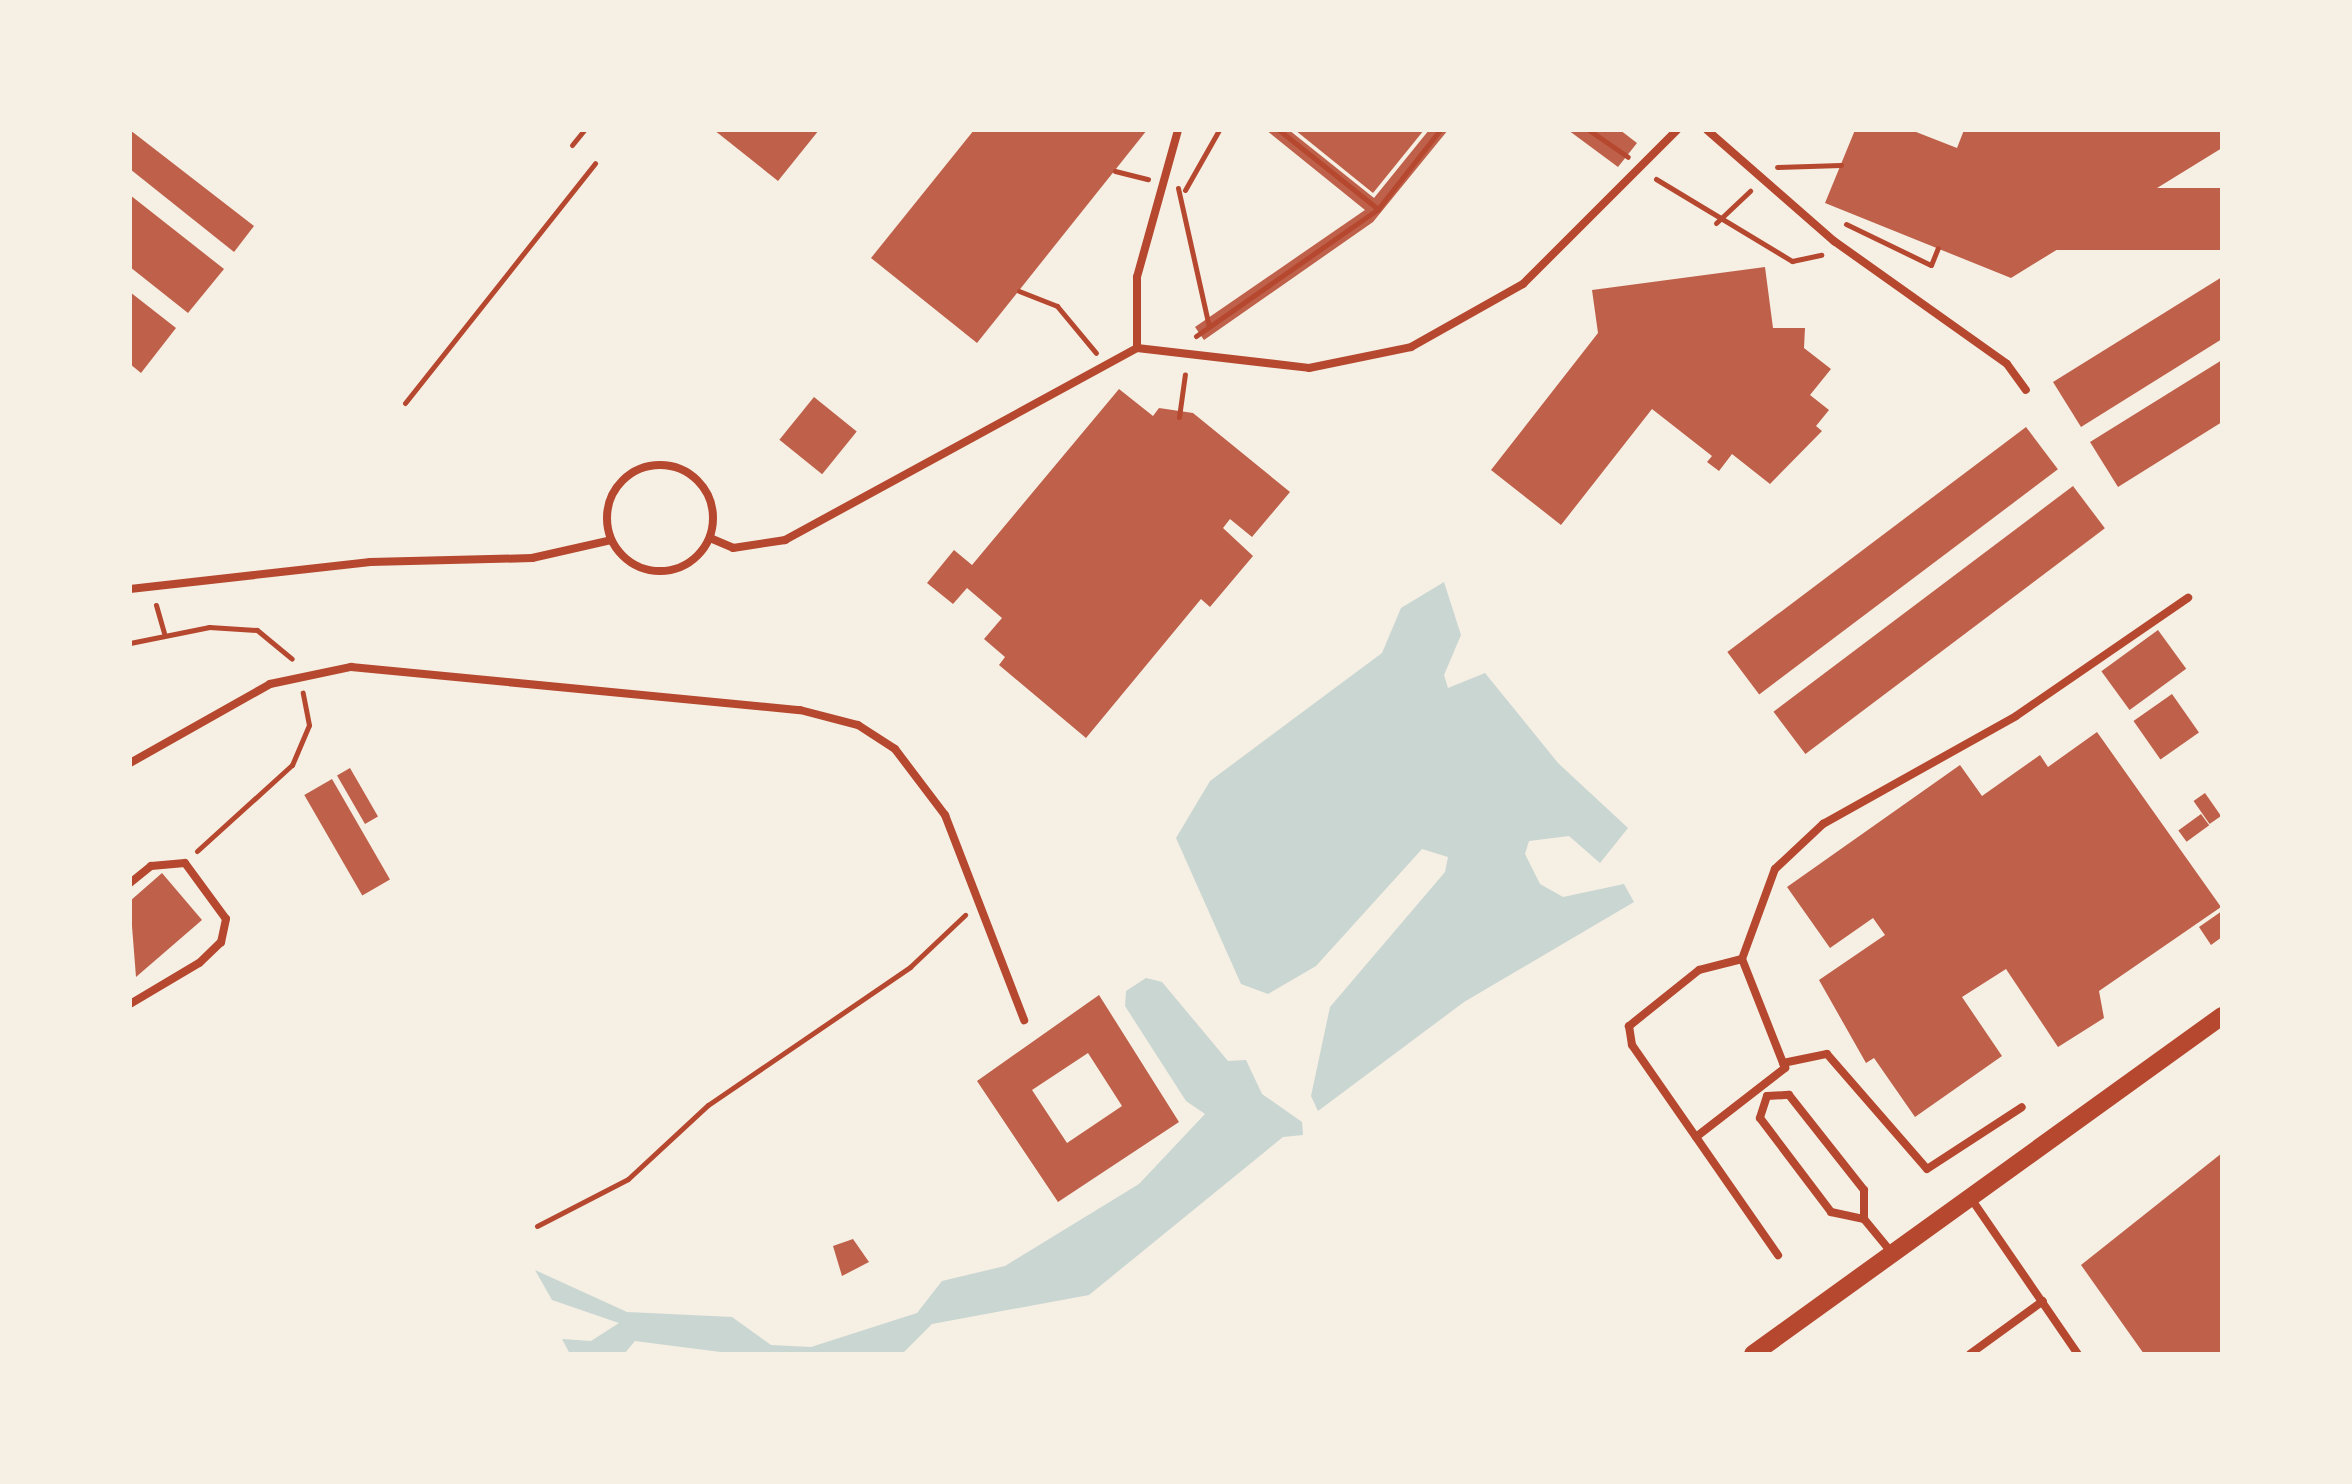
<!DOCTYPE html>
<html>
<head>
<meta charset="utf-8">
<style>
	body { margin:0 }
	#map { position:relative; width:2352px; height:1484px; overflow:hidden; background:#f6efe4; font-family:Ubuntu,sans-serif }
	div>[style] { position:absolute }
	.water>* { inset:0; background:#c9d6d2 }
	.building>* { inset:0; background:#bf614a; transform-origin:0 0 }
	.path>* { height:5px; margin:-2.5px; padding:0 2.5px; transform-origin:2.5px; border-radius:2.5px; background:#b5482f }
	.service>* { height:8px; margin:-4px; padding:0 4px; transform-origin:4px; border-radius:4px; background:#b5482f }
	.service>.ring { margin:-4px; padding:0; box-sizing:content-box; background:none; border:8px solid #b5482f; border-radius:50% }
	.tertiary>* { height:18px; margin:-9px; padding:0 9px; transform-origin:9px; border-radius:9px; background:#b5482f }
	span { translate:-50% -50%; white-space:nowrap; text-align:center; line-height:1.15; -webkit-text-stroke:8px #f6efe4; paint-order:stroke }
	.frame { position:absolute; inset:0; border:132px solid #f6efe4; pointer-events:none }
</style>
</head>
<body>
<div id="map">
	<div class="water">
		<div style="clip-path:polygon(1444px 582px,1461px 635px,1444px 675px,1448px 688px,1485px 673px,1558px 763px,1628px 828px,1600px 863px,1569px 836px,1529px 841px,1525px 854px,1540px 884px,1563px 897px,1624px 884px,1634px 902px,1464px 1002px,1318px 1111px,1311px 1096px,1330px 1007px,1445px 872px,1448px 857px,1422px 849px,1316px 966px,1268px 994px,1241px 984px,1176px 838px,1210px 781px,1382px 653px,1401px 608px)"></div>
		<div style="clip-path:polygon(1146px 978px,1162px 982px,1228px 1061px,1246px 1060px,1262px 1094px,1302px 1122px,1303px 1135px,1283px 1137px,1089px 1295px,932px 1324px,902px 1354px,736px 1354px,635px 1341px,624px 1354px,570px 1354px,562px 1339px,591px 1341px,619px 1323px,552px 1300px,535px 1270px,627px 1312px,732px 1317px,771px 1345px,811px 1347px,917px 1313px,942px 1281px,1005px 1266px,1139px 1184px,1205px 1114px,1186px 1101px,1125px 1006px,1126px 991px)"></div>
	</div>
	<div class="building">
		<div style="clip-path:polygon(130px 130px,254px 226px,234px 252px,130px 169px)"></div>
		<div style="clip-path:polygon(714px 130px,819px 130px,778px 181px)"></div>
		<div style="clip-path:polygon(974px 130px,1147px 130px,977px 343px,871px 258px)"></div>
		<div style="clip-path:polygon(1266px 130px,1289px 130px,1374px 198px,1429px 130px,1448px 130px,1373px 222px,1204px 340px,1195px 327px,1365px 210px)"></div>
		<div style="clip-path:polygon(1295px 130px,1424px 130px,1373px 193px)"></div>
		<div style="clip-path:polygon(1568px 130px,1620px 130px,1637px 143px,1618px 167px)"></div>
		<div style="clip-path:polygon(1855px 130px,1911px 130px,1957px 148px,1964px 130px,2222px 130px,2222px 148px,2011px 278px,1825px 203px)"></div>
		<div style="left:2222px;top:188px;width:62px;height:248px;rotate:90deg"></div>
		<div style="clip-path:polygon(130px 195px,224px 269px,188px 313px,130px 267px)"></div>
		<div style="clip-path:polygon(1765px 267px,1773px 328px,1805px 328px,1804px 348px,1831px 369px,1810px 395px,1829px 410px,1816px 426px,1822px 431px,1770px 484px,1732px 454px,1719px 471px,1707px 462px,1712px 456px,1652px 409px,1561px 525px,1491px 470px,1598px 333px,1592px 290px)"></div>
		<div style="clip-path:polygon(2222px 277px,2222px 339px,2081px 427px,2053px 382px)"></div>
		<div style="clip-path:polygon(130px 292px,176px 328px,141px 373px,130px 364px)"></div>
		<div style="clip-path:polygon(2222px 360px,2222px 422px,2118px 487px,2090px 442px)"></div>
		<div style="clip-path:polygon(1119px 389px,1153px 416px,1159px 408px,1193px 413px,1290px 492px,1252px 537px,1230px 519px,1223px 528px,1253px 556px,1210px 607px,1201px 599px,1086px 738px,999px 665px,1005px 657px,984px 639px,1002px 618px,967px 588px,953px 604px,927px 583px,954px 550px,972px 565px)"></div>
		<div style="left:814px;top:397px;width:55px;height:55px;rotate:39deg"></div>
		<div style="left:2026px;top:427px;width:53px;height:374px;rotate:53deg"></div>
		<div style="left:2073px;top:486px;width:53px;height:375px;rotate:53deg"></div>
		<div style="left:2158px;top:630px;width:48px;height:70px;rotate:54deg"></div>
		<div style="left:2172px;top:694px;width:47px;height:47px;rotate:55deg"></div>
		<div style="clip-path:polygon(2097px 732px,2221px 907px,2099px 991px,2104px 1018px,2058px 1047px,2006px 969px,1962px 997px,2002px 1056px,1915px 1117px,1874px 1058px,1866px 1063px,1819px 980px,1885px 935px,1873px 918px,1830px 948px,1787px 887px,1960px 765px,1982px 796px,2040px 755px,2048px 767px)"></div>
		<div style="left:350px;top:768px;width:56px;height:15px;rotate:60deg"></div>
		<div style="left:332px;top:779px;width:116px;height:32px;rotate:60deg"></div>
		<div style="left:2205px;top:793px;width:28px;height:14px;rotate:55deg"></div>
		<div style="left:2201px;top:814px;width:14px;height:28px;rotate:54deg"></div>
		<div style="clip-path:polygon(162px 873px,202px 920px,136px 977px,130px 901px)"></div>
		<div style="clip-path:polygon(2222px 911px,2222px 937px,2211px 945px,2199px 927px)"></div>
		<div style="clip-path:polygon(evenodd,1099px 995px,1179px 1122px,1058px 1202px,977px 1081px,1099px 995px,1088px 1053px,1122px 1106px,1067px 1143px,1032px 1090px,1088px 1053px)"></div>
		<div style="clip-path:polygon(2222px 1153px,2222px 1354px,2144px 1354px,2081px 1265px)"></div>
		<div style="clip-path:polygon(853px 1239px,869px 1262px,842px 1276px,833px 1246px)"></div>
	</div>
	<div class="path">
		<div style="left:1279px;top:130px;width:127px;rotate:38.6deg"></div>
		<div style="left:1589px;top:130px;width:47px;rotate:34.7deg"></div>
		<div style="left:572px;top:145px;width:19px;rotate:-51deg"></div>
		<div style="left:1777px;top:167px;width:64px;rotate:-1.8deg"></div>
		<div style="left:1115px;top:171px;width:34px;rotate:14deg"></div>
		<div style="left:1656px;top:179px;width:159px;rotate:31.1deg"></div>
		<div style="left:1792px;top:261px;width:30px;rotate:-12deg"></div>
		<div style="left:1178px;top:188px;width:142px;rotate:77.4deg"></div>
		<div style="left:1185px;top:190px;width:69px;rotate:-60.5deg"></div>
		<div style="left:1716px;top:223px;width:47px;rotate:-43.3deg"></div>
		<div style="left:1846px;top:224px;width:94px;rotate:25.8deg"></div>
		<div style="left:1931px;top:265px;width:18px;rotate:-68deg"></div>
		<div style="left:1019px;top:291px;width:41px;rotate:21.5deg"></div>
		<div style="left:1057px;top:306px;width:61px;rotate:50.3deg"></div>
		<div style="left:1196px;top:336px;width:222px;rotate:-34.9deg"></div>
		<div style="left:1378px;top:209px;width:100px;rotate:-51.9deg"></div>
		<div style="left:405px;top:403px;width:306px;rotate:-51.6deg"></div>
		<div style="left:1179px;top:417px;width:43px;rotate:-82.1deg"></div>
		<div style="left:156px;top:605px;width:29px;rotate:74deg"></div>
		<div style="left:130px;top:643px;width:81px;rotate:-11.4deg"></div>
		<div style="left:209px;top:627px;width:48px;rotate:3.6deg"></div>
		<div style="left:257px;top:630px;width:45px;rotate:39.6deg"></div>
		<div style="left:197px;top:851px;width:128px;rotate:-42.2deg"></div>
		<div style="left:292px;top:765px;width:43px;rotate:-67deg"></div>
		<div style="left:309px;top:725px;width:33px;rotate:-101deg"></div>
		<div style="left:537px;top:1226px;width:102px;rotate:-27.3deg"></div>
		<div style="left:628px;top:1179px;width:109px;rotate:-42.8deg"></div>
		<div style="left:708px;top:1105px;width:245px;rotate:-34.3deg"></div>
		<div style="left:910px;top:967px;width:76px;rotate:-43.4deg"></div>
	</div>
	<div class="service">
		<div style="left:1707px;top:130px;width:169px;rotate:41.2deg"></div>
		<div style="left:1834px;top:241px;width:212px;rotate:35.4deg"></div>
		<div style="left:2007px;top:364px;width:32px;rotate:54deg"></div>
		<div style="left:1137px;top:348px;width:71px;rotate:-90deg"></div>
		<div style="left:1137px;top:277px;width:153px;rotate:-74.4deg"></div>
		<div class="ring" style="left:607px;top:465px;width:98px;height:98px"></div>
		<div style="left:710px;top:538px;width:25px;rotate:23deg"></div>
		<div style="left:733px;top:548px;width:53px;rotate:-8.7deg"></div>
		<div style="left:785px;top:540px;width:401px;rotate:-28.6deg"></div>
		<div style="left:1137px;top:348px;width:173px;rotate:6.6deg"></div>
		<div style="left:1309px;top:368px;width:104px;rotate:-11.6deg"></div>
		<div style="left:1411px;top:347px;width:129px;rotate:-29.4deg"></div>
		<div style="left:1523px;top:284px;width:218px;rotate:-45deg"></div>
		<div style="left:130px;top:589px;width:242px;rotate:-6.4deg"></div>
		<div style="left:370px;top:562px;width:162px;rotate:-1.4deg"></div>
		<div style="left:532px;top:558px;width:81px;rotate:-12.8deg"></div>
		<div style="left:130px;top:763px;width:161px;rotate:-29.4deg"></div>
		<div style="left:270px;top:684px;width:83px;rotate:-11.9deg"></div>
		<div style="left:351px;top:667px;width:451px;rotate:5.5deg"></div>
		<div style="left:800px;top:710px;width:60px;rotate:14.5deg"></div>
		<div style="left:858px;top:725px;width:44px;rotate:33deg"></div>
		<div style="left:895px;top:749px;width:83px;rotate:52.9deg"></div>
		<div style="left:945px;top:815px;width:220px;rotate:68.9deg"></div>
		<div style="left:130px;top:883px;width:27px;rotate:-39deg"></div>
		<div style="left:151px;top:866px;width:34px;rotate:-5deg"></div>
		<div style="left:185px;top:863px;width:69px;rotate:53.8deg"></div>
		<div style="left:226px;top:919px;width:24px;rotate:102deg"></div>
		<div style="left:221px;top:942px;width:30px;rotate:136deg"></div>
		<div style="left:199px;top:963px;width:80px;rotate:149.3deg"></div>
		<div style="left:1742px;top:959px;width:44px;rotate:165.7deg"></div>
		<div style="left:1699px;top:970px;width:90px;rotate:141.3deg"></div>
		<div style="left:1629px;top:1026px;width:19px;rotate:81deg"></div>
		<div style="left:1632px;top:1045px;width:256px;rotate:55.2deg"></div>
		<div style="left:1783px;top:1063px;width:45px;rotate:-11.6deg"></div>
		<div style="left:1827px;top:1054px;width:152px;rotate:49deg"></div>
		<div style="left:1927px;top:1169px;width:113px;rotate:-33.1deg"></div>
		<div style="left:1767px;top:1096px;width:23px;rotate:108deg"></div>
		<div style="left:1760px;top:1118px;width:118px;rotate:52.9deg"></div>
		<div style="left:1831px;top:1212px;width:34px;rotate:12deg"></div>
		<div style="left:1864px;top:1219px;width:44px;rotate:50.5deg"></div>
		<div style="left:1767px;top:1096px;width:22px;rotate:-3deg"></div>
		<div style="left:1789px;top:1095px;width:121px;rotate:51.7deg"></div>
		<div style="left:1864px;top:1190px;width:29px;rotate:90deg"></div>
		<div style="left:1696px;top:1137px;width:113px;rotate:-37.8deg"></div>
		<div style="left:1785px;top:1068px;width:117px;rotate:-111.5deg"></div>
		<div style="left:1742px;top:959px;width:96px;rotate:-69.9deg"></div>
		<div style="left:1775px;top:869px;width:66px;rotate:-43.2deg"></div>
		<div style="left:1823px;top:824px;width:221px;rotate:-29.2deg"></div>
		<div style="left:2016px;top:716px;width:209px;rotate:-34.5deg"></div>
		<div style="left:1970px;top:1197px;width:191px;rotate:55.5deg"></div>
		<div style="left:1970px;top:1354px;width:90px;rotate:-36deg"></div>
	</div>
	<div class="tertiary">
		<div style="left:1753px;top:1354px;width:578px;rotate:-35.78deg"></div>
	</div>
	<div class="frame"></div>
</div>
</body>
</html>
